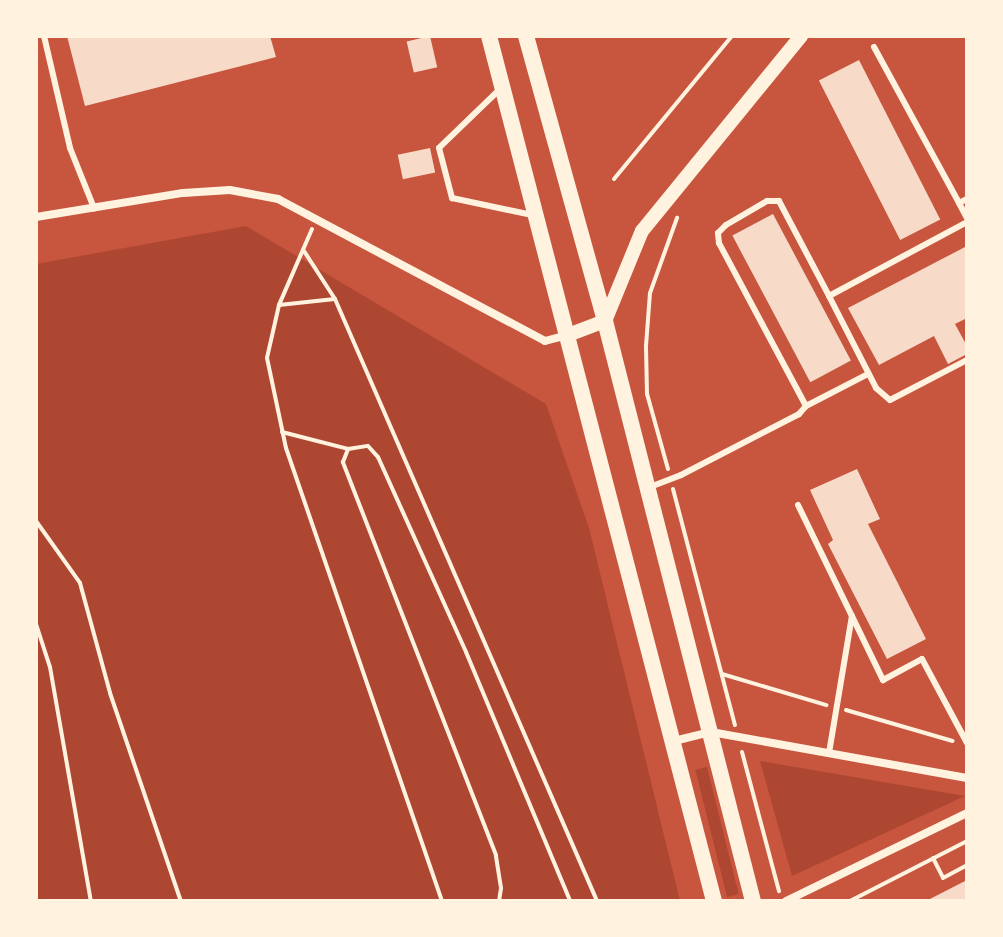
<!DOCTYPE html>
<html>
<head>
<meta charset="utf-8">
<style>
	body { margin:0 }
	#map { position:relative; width:1003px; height:937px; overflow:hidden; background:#c8553d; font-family:"Sofia Sans Condensed",sans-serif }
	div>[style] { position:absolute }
	.green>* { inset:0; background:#ae4732; transform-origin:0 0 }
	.building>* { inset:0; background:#f7dbc8; transform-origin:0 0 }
	.path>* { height:4px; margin:-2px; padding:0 2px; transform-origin:2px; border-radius:2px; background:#fff3e0 }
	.service>* { height:6px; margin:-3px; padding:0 3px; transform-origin:3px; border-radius:3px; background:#fff3e0 }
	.minor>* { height:8px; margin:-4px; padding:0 4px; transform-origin:4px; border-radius:4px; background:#fff3e0 }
	.tertiary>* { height:14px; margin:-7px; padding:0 7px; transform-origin:7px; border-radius:7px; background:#fff3e0 }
	.secondary>* { height:16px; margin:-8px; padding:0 8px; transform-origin:8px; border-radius:8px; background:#fff3e0 }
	span { translate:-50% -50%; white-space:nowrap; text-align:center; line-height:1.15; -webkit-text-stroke:6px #fff3e0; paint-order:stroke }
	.frame { position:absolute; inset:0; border:38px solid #fff3e0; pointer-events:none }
</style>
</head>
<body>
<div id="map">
	<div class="green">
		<div style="clip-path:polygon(246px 226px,546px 404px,589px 528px,680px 901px,36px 901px,36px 264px)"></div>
		<div style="clip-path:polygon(760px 761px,965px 796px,792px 876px)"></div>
		<div style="left:707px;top:767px;width:131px;height:12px;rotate:76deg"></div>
	</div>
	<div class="building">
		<div style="clip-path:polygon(67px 36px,270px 36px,276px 57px,85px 106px)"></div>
		<div style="left:430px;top:36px;width:32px;height:24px;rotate:77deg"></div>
		<div style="left:859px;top:60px;width:179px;height:45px;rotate:63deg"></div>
		<div style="left:430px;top:148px;width:25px;height:33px;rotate:78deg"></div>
		<div style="left:773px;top:214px;width:166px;height:46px;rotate:62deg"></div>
		<div style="clip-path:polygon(965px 247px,967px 318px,955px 324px,967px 346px,967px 354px,948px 364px,934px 336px,879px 365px,848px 308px)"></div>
		<div style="clip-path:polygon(857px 469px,880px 519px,868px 524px,926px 639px,887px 659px,828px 544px,833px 540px,810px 490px)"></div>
		<div style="clip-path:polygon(967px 880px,967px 901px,926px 901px)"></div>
	</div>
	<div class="path">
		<div style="left:614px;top:179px;width:185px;rotate:-50.5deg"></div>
		<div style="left:312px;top:229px;width:83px;rotate:113.5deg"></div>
		<div style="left:279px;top:305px;width:54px;rotate:102.8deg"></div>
		<div style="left:267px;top:358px;width:92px;rotate:78.1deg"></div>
		<div style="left:286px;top:448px;width:479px;rotate:71deg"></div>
		<div style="left:335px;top:299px;width:657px;rotate:66.48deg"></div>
		<div style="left:279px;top:305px;width:56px;rotate:-6.1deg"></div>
		<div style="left:335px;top:299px;width:57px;rotate:-122.9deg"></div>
		<div style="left:282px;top:432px;width:68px;rotate:14.4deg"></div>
		<div style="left:668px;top:469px;width:78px;rotate:-105.6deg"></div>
		<div style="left:647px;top:394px;width:48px;rotate:-91.2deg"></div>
		<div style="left:646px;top:346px;width:53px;rotate:-85.7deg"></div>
		<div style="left:650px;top:293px;width:80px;rotate:-70.2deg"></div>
		<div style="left:673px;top:489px;width:244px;rotate:75.3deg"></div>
		<div style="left:36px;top:521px;width:76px;rotate:54.6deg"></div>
		<div style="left:80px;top:583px;width:114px;rotate:74.7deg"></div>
		<div style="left:110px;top:693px;width:220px;rotate:71.2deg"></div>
		<div style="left:36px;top:624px;width:45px;rotate:72deg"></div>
		<div style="left:50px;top:667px;width:238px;rotate:80.1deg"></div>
		<div style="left:722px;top:674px;width:109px;rotate:16.6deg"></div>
		<div style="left:846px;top:710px;width:111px;rotate:16.2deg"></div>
		<div style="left:742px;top:752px;width:144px;rotate:75.1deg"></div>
		<div style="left:933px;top:858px;width:22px;rotate:63deg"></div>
		<div style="left:943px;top:878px;width:27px;rotate:-28deg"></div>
		<div style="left:499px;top:901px;width:13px;rotate:-81deg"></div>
		<div style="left:501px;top:888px;width:33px;rotate:-99deg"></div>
		<div style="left:496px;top:855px;width:422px;rotate:-111.3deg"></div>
		<div style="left:343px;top:462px;width:14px;rotate:-69deg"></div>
		<div style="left:348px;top:449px;width:20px;rotate:-9deg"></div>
		<div style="left:368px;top:446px;width:15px;rotate:48deg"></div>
		<div style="left:378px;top:457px;width:214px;rotate:65.7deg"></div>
		<div style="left:466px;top:652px;width:270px;rotate:67.3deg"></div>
		<div style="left:850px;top:901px;width:131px;rotate:-27.1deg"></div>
	</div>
	<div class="service">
		<div style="left:44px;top:36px;width:115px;rotate:76.9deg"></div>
		<div style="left:70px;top:148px;width:65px;rotate:68.2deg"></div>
		<div style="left:874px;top:47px;width:178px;rotate:61.4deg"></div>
		<div style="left:959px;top:203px;width:9px;rotate:-27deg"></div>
		<div style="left:499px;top:90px;width:83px;rotate:136deg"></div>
		<div style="left:439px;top:148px;width:52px;rotate:75.4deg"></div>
		<div style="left:452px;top:198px;width:82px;rotate:12deg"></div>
		<div style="left:959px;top:203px;width:17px;rotate:62deg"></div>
		<div style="left:829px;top:296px;width:103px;rotate:62.9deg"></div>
		<div style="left:876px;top:388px;width:18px;rotate:41deg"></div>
		<div style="left:890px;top:400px;width:87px;rotate:-27.5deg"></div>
		<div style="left:806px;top:406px;width:185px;rotate:-118.1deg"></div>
		<div style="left:719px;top:243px;width:10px;rotate:-96deg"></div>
		<div style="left:718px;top:233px;width:11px;rotate:-45deg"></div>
		<div style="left:726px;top:225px;width:48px;rotate:-30.3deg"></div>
		<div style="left:767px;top:201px;width:12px"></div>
		<div style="left:779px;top:201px;width:107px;rotate:62.2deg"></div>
		<div style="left:829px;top:296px;width:157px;rotate:-28.2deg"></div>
		<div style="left:650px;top:487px;width:33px;rotate:-21deg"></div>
		<div style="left:681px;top:475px;width:133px;rotate:-27.3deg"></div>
		<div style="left:799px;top:414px;width:11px;rotate:-49deg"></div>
		<div style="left:806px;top:406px;width:70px;rotate:-27.3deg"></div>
		<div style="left:798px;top:505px;width:195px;rotate:64.1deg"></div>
		<div style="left:883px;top:680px;width:44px;rotate:-28.3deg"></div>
		<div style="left:922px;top:659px;width:95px;rotate:61.8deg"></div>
		<div style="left:829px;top:753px;width:139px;rotate:-80.5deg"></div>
	</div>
	<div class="minor">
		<div style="left:36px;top:217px;width:149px;rotate:-9.3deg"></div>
		<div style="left:183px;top:193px;width:47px;rotate:-3.7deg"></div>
		<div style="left:230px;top:190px;width:49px;rotate:10.6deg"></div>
		<div style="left:278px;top:199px;width:302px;rotate:28deg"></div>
		<div style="left:545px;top:341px;width:23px;rotate:-15deg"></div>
		<div style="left:674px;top:741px;width:38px;rotate:-14deg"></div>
		<div style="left:711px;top:732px;width:260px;rotate:10.2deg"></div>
		<div style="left:786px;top:901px;width:201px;rotate:-25.9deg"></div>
	</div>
	<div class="tertiary">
		<div style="left:568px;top:335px;width:40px;rotate:-21deg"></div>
		<div style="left:605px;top:321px;width:97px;rotate:-67.7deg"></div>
		<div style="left:642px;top:231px;width:252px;rotate:-50.8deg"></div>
	</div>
	<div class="secondary">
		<div style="left:489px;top:36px;width:894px;rotate:75.42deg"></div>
		<div style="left:526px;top:36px;width:296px;rotate:74.5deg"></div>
		<div style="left:605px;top:321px;width:599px;rotate:75.69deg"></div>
	</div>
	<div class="frame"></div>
</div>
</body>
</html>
